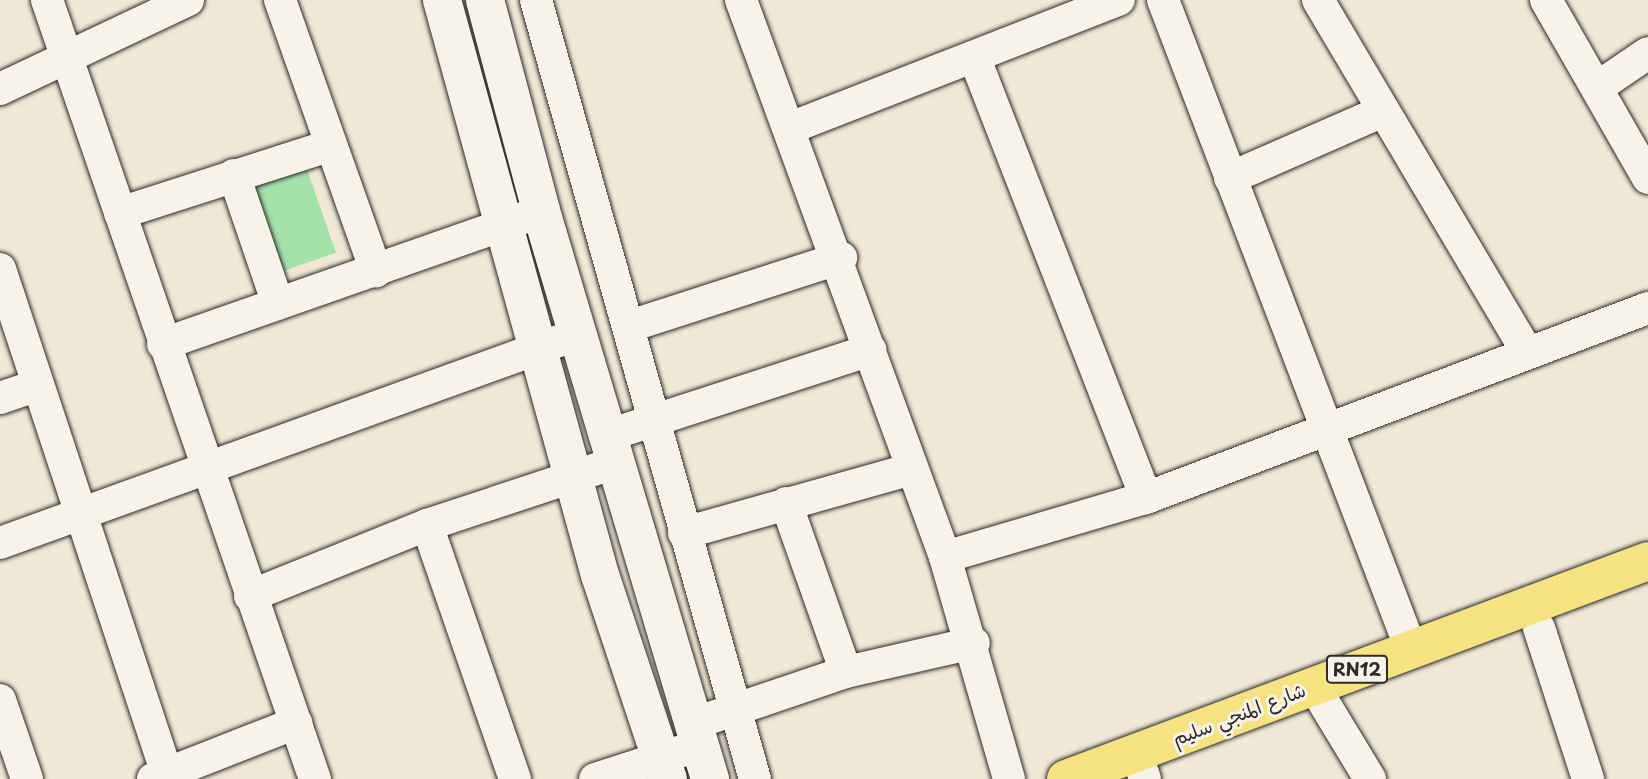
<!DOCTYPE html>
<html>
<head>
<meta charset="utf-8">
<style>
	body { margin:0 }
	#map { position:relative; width:1648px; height:779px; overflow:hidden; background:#f2e8d6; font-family:"Playpen Sans","Playpen Sans Arabic",sans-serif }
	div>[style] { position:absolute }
	.green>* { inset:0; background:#a4e2aa; transform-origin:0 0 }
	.roads { filter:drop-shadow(0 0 2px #2b2b2b) drop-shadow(0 0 2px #2b2b2b) }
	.street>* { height:32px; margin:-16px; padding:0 16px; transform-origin:16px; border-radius:16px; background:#f7f3e8 }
	.secondary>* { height:38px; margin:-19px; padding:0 19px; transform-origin:19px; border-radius:19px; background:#f7f3e8 }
	.primary>* { height:38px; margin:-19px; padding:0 19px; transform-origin:19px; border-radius:19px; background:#f5e382 }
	span { translate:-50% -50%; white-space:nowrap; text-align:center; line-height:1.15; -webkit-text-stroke:6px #f7f3e8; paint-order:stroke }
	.shield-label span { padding:2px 5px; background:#f7f3e8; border:2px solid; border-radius:5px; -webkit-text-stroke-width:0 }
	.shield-label { font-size:18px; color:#2b2b2b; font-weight:700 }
	.street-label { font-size:19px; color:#2b2b2b }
</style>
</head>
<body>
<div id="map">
	<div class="green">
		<div style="left:305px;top:163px;width:95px;height:62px;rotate:71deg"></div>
	</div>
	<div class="roads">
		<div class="street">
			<div style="left:47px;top:0;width:824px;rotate:71.02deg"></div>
			<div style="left:280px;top:0;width:288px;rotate:70.5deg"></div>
			<div style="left:536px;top:0;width:809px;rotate:74.3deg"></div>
			<div style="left:741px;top:0;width:593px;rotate:69.88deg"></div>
			<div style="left:945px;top:557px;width:231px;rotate:73.9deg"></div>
			<div style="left:1163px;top:0;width:695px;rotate:69.09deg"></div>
			<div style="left:1318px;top:0;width:409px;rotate:59.3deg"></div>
			<div style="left:1546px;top:0;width:205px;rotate:60.2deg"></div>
			<div style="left:975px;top:59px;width:471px;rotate:68.7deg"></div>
			<div style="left:1598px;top:87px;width:60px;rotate:-34.2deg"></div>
			<div style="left:0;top:89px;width:208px;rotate:-25.3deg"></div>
			<div style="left:790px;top:128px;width:353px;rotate:-21.3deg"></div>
			<div style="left:234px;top:175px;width:136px;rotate:71.2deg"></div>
			<div style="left:1230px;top:178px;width:165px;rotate:-23.6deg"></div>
			<div style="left:120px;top:213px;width:219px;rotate:-17.8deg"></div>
			<div style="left:0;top:269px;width:532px;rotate:71.7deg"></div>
			<div style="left:630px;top:326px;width:222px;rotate:-17.9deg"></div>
			<div style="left:163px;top:344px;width:384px;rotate:-19.3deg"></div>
			<div style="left:0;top:398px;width:40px;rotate:-18.9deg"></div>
			<div style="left:609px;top:435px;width:275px;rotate:-18deg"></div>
			<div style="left:786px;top:503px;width:179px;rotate:70.5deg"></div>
			<div style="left:427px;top:525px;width:269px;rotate:70.9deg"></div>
			<div style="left:684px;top:533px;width:237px;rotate:-15.7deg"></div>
			<div style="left:0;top:543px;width:615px;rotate:-19.88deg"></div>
			<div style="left:945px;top:557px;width:209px;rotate:-16.4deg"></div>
			<div style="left:1146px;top:498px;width:537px;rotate:-20.73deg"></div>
			<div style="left:250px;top:596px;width:191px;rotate:-21.9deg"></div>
			<div style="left:427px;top:525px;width:200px;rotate:-18.3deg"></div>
			<div style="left:1539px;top:628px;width:159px;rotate:72deg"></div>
			<div style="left:0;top:700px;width:83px;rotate:71.1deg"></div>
			<div style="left:1324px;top:703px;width:89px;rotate:58.8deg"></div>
			<div style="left:713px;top:717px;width:140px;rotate:-18.7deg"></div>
			<div style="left:846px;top:672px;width:131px;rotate:-12.8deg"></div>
			<div style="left:1143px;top:773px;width:6px;rotate:72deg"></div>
			<div style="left:153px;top:779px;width:154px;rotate:-21.4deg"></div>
			<div style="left:595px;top:779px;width:108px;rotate:-17.8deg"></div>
		</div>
		<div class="secondary">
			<div style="left:442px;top:0;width:596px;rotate:74.64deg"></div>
			<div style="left:600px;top:575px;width:215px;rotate:71.6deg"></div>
			<div style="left:485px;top:0;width:218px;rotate:75.1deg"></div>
			<div style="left:541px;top:211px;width:593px;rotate:73.43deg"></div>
		</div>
		<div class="primary">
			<div style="left:1066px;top:779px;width:621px;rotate:-20.53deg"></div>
		</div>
	</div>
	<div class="shield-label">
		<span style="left:1357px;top:669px">RN12</span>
	</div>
	<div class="street-label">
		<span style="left:1239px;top:714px;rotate:-21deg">شارع المنجي سليم</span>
	</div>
</div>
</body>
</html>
